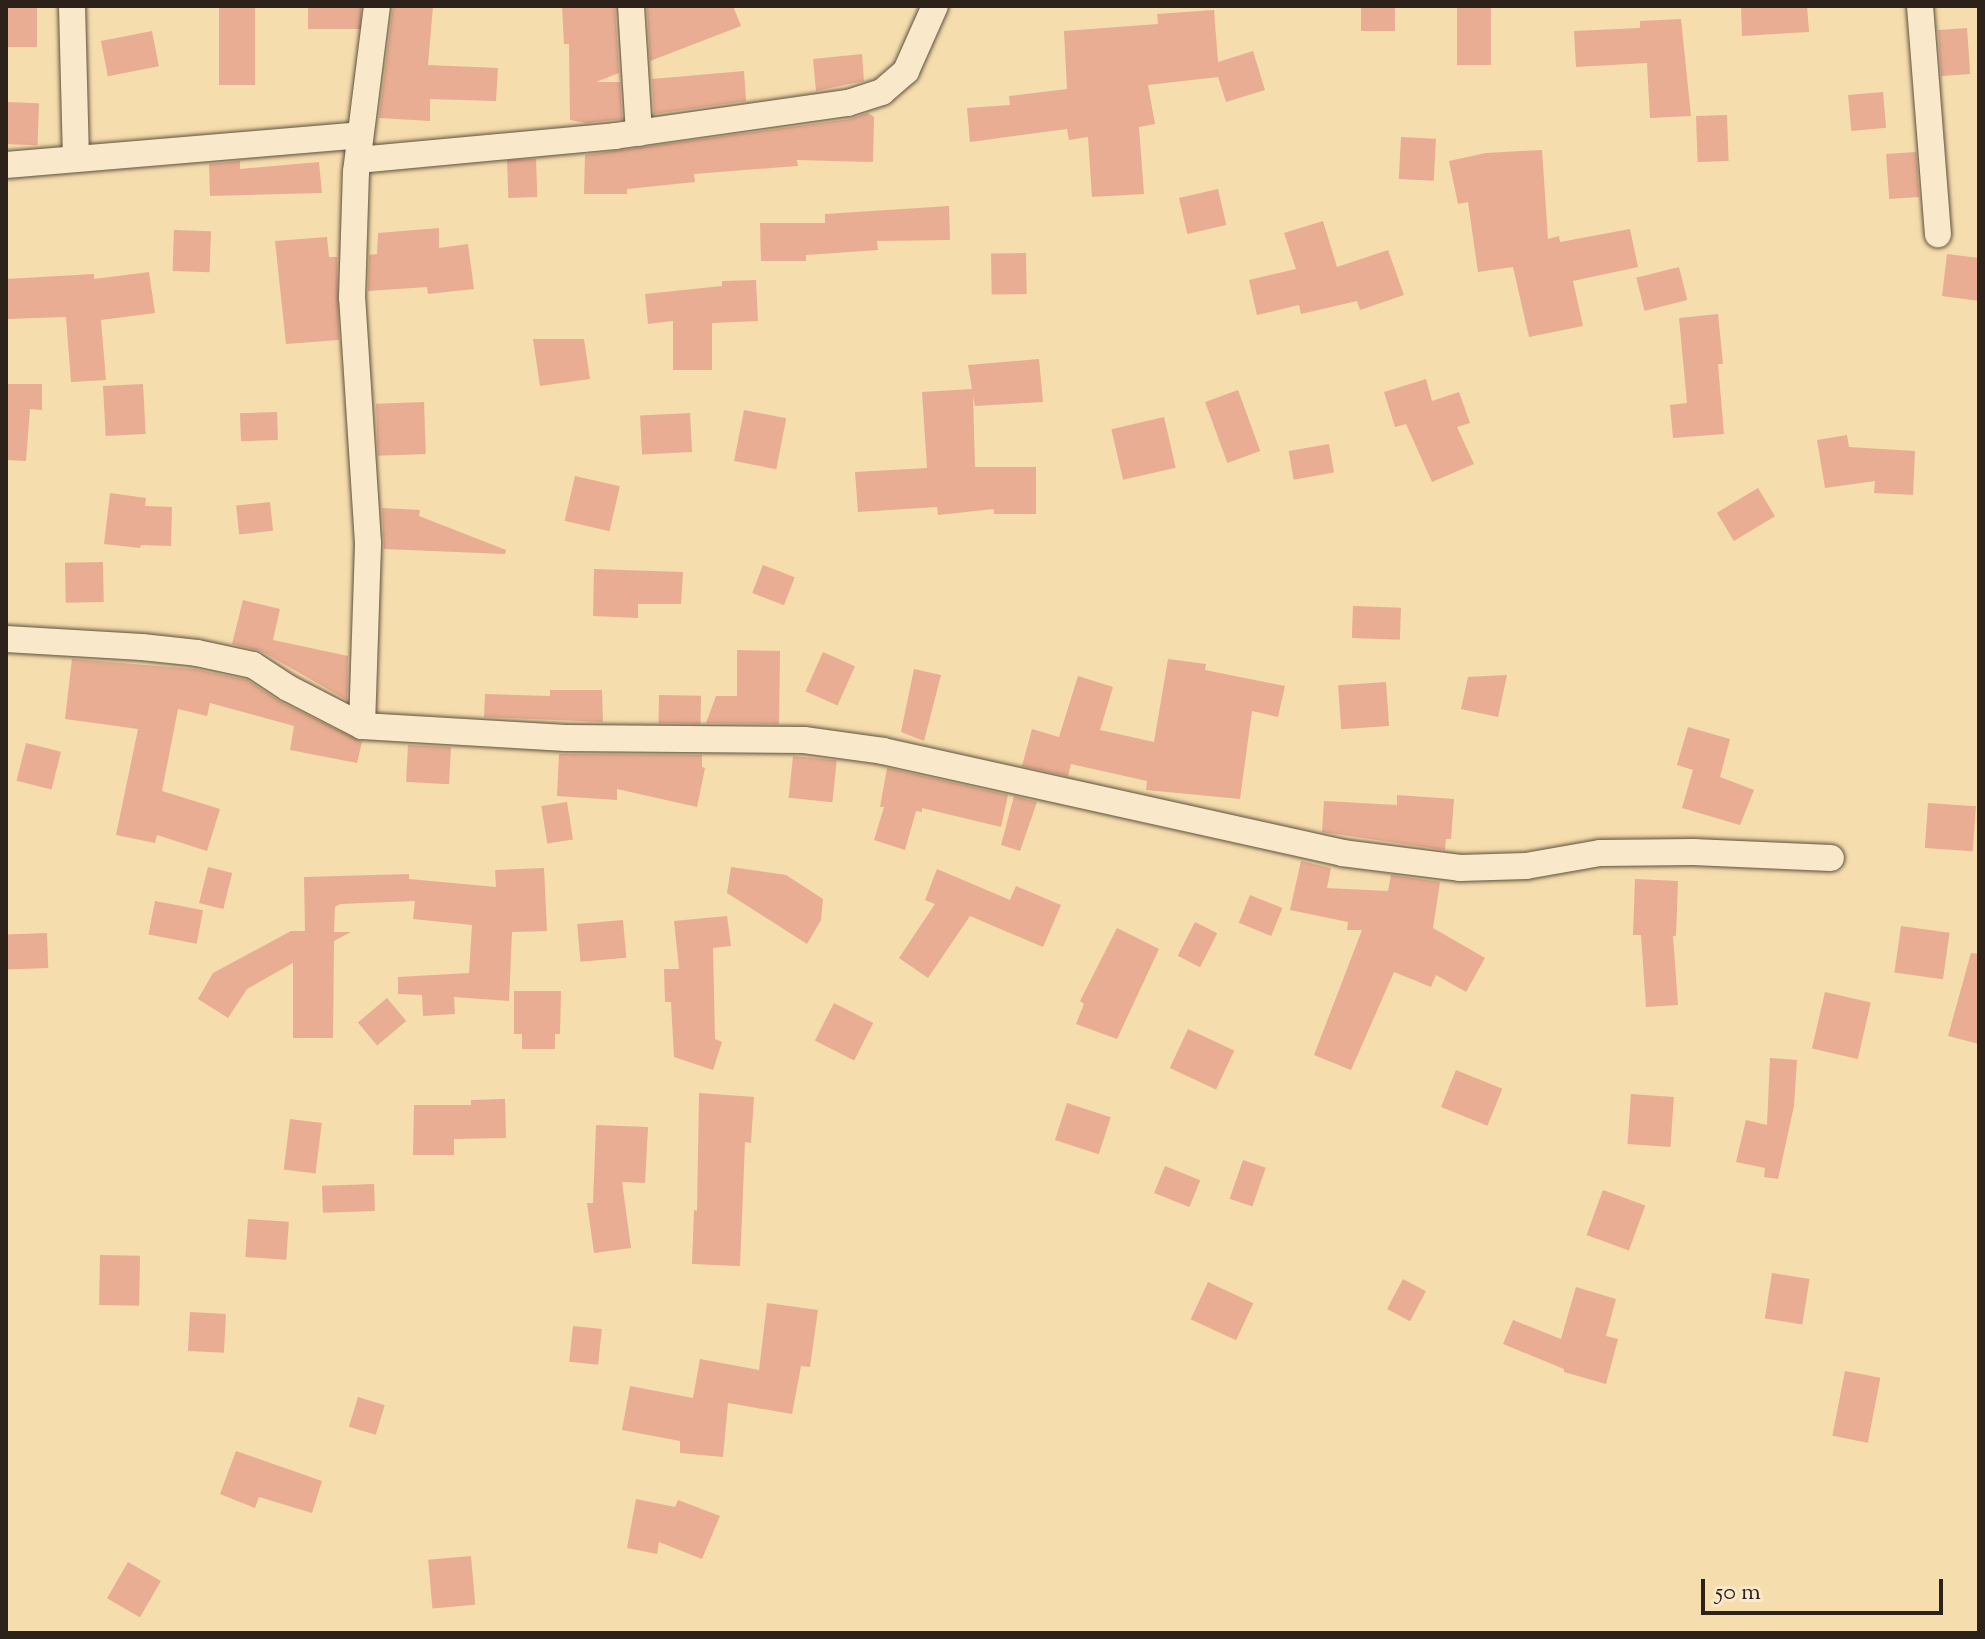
<!DOCTYPE html>
<html>
<head>
<meta charset="utf-8">
<style>
	body { margin:0 }
	#map { position:relative; width:1985px; height:1639px; overflow:hidden; background:#f6ddad; font-family:"Sorts Mill Goudy",serif }
	div>[style] { position:absolute }
	.building>* { inset:0; background:#e8ad92; transform-origin:0 0 }
	.roads { filter:drop-shadow(0 0 2px #5f513f) drop-shadow(0 0 2px #5f513f) }
	.minor>* { height:26px; margin:-13px; padding:0 13px; transform-origin:13px; border-radius:13px; background:#f9e9ca }
	span { translate:-50% -50%; white-space:nowrap; text-align:center; line-height:1.15; -webkit-text-stroke:7px #f9e9ca; paint-order:stroke }
	.frame { position:absolute; inset:0; border:8px solid #2d221a; pointer-events:none }
	.scale { position:absolute; left:1701px; top:1579px; width:242px; height:36px; box-sizing:border-box; border:4px solid #2d221a; border-top:0; padding-left:10px; font-size:24px; line-height:28px; white-space:nowrap; color:#2d221a; -webkit-text-stroke:6px #f9e9ca; paint-order:stroke }
</style>
</head>
<body>
<div id="map">
	<div class="building">
		<div style="left:6px;top:6px;width:31px;height:41px"></div>
		<div style="left:219px;top:6px;width:36px;height:79px"></div>
		<div style="left:308px;top:6px;width:53px;height:23px"></div>
		<div style="clip-path:polygon(393px 6px,433px 6px,428px 65px,498px 68px,496px 101px,430px 99px,430px 121px,379px 118px)"></div>
		<div style="clip-path:polygon(562px 6px,615px 6px,619px 73px,596px 82px,620px 82px,622px 119px,586px 123px,570px 120px,569px 44px,564px 44px)"></div>
		<div style="clip-path:polygon(647px 6px,733px 6px,741px 26px,650px 61px)"></div>
		<div style="left:1361px;top:6px;width:34px;height:25px"></div>
		<div style="left:1457px;top:6px;width:34px;height:59px"></div>
		<div style="clip-path:polygon(1741px 6px,1807px 6px,1809px 32px,1742px 36px)"></div>
		<div style="clip-path:polygon(1214px 10px,1218px 62px,1253px 51px,1265px 90px,1226px 102px,1218px 77px,1148px 85px,1155px 124px,1139px 127px,1144px 194px,1092px 197px,1088px 137px,1069px 140px,1067px 129px,970px 142px,967px 108px,1010px 105px,1009px 96px,1067px 89px,1064px 31px,1158px 24px,1157px 14px)"></div>
		<div style="clip-path:polygon(1681px 19px,1691px 116px,1650px 118px,1647px 63px,1576px 67px,1574px 31px,1640px 28px,1640px 21px)"></div>
		<div style="left:1967px;top:28px;width:46px;height:29px;rotate:86deg"></div>
		<div style="left:152px;top:31px;width:36px;height:52px;rotate:79deg"></div>
		<div style="clip-path:polygon(862px 54px,864px 81px,816px 91px,813px 59px)"></div>
		<div style="clip-path:polygon(744px 71px,746px 101px,654px 114px,652px 79px)"></div>
		<div style="left:1883px;top:92px;width:36px;height:35px;rotate:85deg"></div>
		<div style="left:6px;top:102px;width:33px;height:42px;rotate:2deg"></div>
		<div style="clip-path:polygon(868px 113px,874px 117px,873px 162px,797px 160px,798px 166px,694px 174px,695px 182px,627px 189px,627px 194px,584px 194px,585px 155px,850px 119px)"></div>
		<div style="left:1727px;top:115px;width:46px;height:31px;rotate:88deg"></div>
		<div style="left:1401px;top:137px;width:35px;height:42px;rotate:3deg"></div>
		<div style="clip-path:polygon(1542px 150px,1548px 239px,1559px 236px,1560px 242px,1630px 229px,1638px 267px,1573px 281px,1583px 326px,1529px 337px,1513px 267px,1478px 272px,1468px 202px,1458px 204px,1449px 161px,1486px 153px)"></div>
		<div style="left:1916px;top:152px;width:45px;height:30px;rotate:86deg"></div>
		<div style="left:536px;top:159px;width:38px;height:29px;rotate:88deg"></div>
		<div style="clip-path:polygon(240px 161px,240px 169px,319px 162px,322px 193px,210px 196px,209px 164px)"></div>
		<div style="left:1218px;top:189px;width:37px;height:40px;rotate:77deg"></div>
		<div style="clip-path:polygon(949px 206px,950px 240px,877px 241px,878px 250px,806px 255px,806px 261px,761px 261px,760px 223px,825px 223px,825px 214px)"></div>
		<div style="clip-path:polygon(1323px 221px,1337px 267px,1388px 250px,1404px 295px,1360px 310px,1357px 301px,1301px 314px,1299px 305px,1257px 315px,1249px 280px,1296px 269px,1284px 233px)"></div>
		<div style="clip-path:polygon(439px 228px,439px 248px,468px 244px,474px 289px,428px 294px,427px 287px,368px 291px,369px 255px,377px 254px,378px 233px)"></div>
		<div style="left:174px;top:230px;width:37px;height:41px;rotate:2deg"></div>
		<div style="clip-path:polygon(327px 237px,329px 257px,337px 257px,339px 340px,286px 344px,275px 241px)"></div>
		<div style="left:1026px;top:253px;width:41px;height:35px;rotate:89deg"></div>
		<div style="clip-path:polygon(1947px 254px,1979px 258px,1979px 301px,1942px 296px)"></div>
		<div style="left:1679px;top:267px;width:34px;height:44px;rotate:76deg"></div>
		<div style="clip-path:polygon(149px 272px,155px 313px,101px 320px,106px 380px,71px 382px,66px 317px,6px 319px,6px 279px,94px 274px,94px 279px)"></div>
		<div style="clip-path:polygon(756px 280px,758px 321px,712px 323px,712px 370px,673px 370px,673px 321px,648px 324px,645px 294px,722px 286px,722px 281px)"></div>
		<div style="clip-path:polygon(1718px 314px,1723px 364px,1718px 364px,1724px 434px,1673px 438px,1670px 405px,1687px 403px,1679px 318px)"></div>
		<div style="clip-path:polygon(533px 339px,584px 339px,590px 379px,540px 386px)"></div>
		<div style="clip-path:polygon(1039px 359px,1043px 402px,975px 406px,973px 396px,975px 467px,1036px 467px,1036px 514px,994px 514px,994px 509px,938px 515px,937px 507px,858px 512px,855px 472px,927px 468px,922px 392px,972px 389px,968px 365px)"></div>
		<div style="clip-path:polygon(1426px 379px,1432px 401px,1459px 392px,1470px 423px,1457px 427px,1474px 464px,1432px 482px,1406px 424px,1395px 427px,1384px 392px)"></div>
		<div style="clip-path:polygon(6px 384px,42px 384px,42px 410px,30px 409px,26px 461px,6px 460px)"></div>
		<div style="left:143px;top:384px;width:50px;height:40px;rotate:87deg"></div>
		<div style="left:1238px;top:390px;width:65px;height:35px;rotate:70deg"></div>
		<div style="left:424px;top:402px;width:52px;height:48px;rotate:88deg"></div>
		<div style="left:744px;top:410px;width:43px;height:52px;rotate:11deg"></div>
		<div style="left:277px;top:412px;width:28px;height:37px;rotate:88deg"></div>
		<div style="left:690px;top:413px;width:39px;height:50px;rotate:87deg"></div>
		<div style="left:1164px;top:417px;width:52px;height:54px;rotate:77deg"></div>
		<div style="clip-path:polygon(1847px 435px,1849px 447px,1915px 451px,1913px 495px,1874px 493px,1875px 481px,1825px 488px,1817px 440px)"></div>
		<div style="left:1329px;top:444px;width:29px;height:41px;rotate:80deg"></div>
		<div style="left:575px;top:476px;width:46px;height:46px;rotate:13deg"></div>
		<div style="left:1758px;top:488px;width:33px;height:48px;rotate:59deg"></div>
		<div style="clip-path:polygon(110px 493px,146px 498px,145px 506px,172px 507px,171px 546px,141px 545px,140px 548px,104px 544px)"></div>
		<div style="left:270px;top:502px;width:29px;height:34px;rotate:84deg"></div>
		<div style="clip-path:polygon(382px 508px,420px 510px,419px 516px,506px 550px,505px 554px,384px 549px)"></div>
		<div style="left:103px;top:562px;width:40px;height:38px;rotate:89deg"></div>
		<div style="left:763px;top:565px;width:34px;height:30px;rotate:21deg"></div>
		<div style="clip-path:polygon(594px 569px,683px 572px,681px 604px,638px 604px,638px 618px,593px 616px)"></div>
		<div style="clip-path:polygon(243px 600px,280px 609px,273px 640px,348px 656px,347px 700px,261px 651px,232px 644px)"></div>
		<div style="left:1353px;top:606px;width:48px;height:32px;rotate:2deg"></div>
		<div style="clip-path:polygon(737px 650px,780px 651px,779px 724px,706px 723px,716px 696px,737px 696px)"></div>
		<div style="left:823px;top:652px;width:35px;height:43px;rotate:24deg"></div>
		<div style="clip-path:polygon(72px 659px,194px 669px,247px 680px,281px 702px,362px 742px,357px 763px,290px 750px,294px 726px,210px 703px,207px 716px,178px 709px,162px 791px,220px 809px,207px 851px,157px 835px,155px 843px,116px 835px,138px 729px,65px 719px)"></div>
		<div style="clip-path:polygon(1168px 659px,1206px 664px,1205px 670px,1285px 686px,1278px 717px,1252px 711px,1240px 799px,1146px 790px,1147px 781px,1071px 764px,1068px 776px,1022px 766px,1032px 729px,1059px 737px,1078px 676px,1113px 687px,1100px 730px,1154px 742px)"></div>
		<div style="clip-path:polygon(914px 669px,941px 675px,924px 741px,901px 732px)"></div>
		<div style="clip-path:polygon(1507px 675px,1498px 717px,1461px 709px,1468px 677px)"></div>
		<div style="left:1386px;top:682px;width:44px;height:48px;rotate:86deg"></div>
		<div style="clip-path:polygon(550px 690px,602px 690px,603px 722px,484px 717px,485px 694px,550px 696px)"></div>
		<div style="left:659px;top:695px;width:42px;height:28px;rotate:1deg"></div>
		<div style="clip-path:polygon(1688px 727px,1730px 739px,1720px 777px,1754px 790px,1740px 825px,1682px 808px,1693px 770px,1677px 765px)"></div>
		<div style="left:26px;top:743px;width:36px;height:39px;rotate:14deg"></div>
		<div style="left:408px;top:745px;width:43px;height:37px;rotate:3deg"></div>
		<div style="clip-path:polygon(559px 754px,702px 755px,702px 767px,705px 768px,697px 807px,617px 789px,617px 800px,557px 796px)"></div>
		<div style="left:793px;top:756px;width:44px;height:42px;rotate:6deg"></div>
		<div style="clip-path:polygon(887px 768px,1008px 795px,1001px 827px,922px 808px,922px 812px,916px 811px,905px 850px,874px 840px,884px 807px,880px 807px)"></div>
		<div style="clip-path:polygon(1397px 795px,1454px 799px,1451px 839px,1446px 839px,1445px 850px,1322px 832px,1324px 801px,1397px 805px)"></div>
		<div style="clip-path:polygon(1014px 796px,1037px 802px,1020px 851px,1001px 845px)"></div>
		<div style="left:567px;top:802px;width:38px;height:26px;rotate:81deg"></div>
		<div style="left:1928px;top:803px;width:48px;height:45px;rotate:4deg"></div>
		<div style="clip-path:polygon(1301px 861px,1331px 868px,1327px 888px,1388px 891px,1391px 875px,1440px 882px,1433px 928px,1485px 958px,1466px 992px,1436px 975px,1431px 987px,1394px 972px,1351px 1070px,1314px 1055px,1362px 930px,1347px 930px,1348px 922px,1290px 910px)"></div>
		<div style="left:208px;top:867px;width:25px;height:37px;rotate:14deg"></div>
		<div style="clip-path:polygon(731px 867px,786px 875px,823px 899px,821px 920px,807px 944px,727px 893px)"></div>
		<div style="clip-path:polygon(544px 868px,547px 931px,512px 932px,509px 1001px,454px 997px,455px 1014px,423px 1016px,422px 995px,398px 994px,398px 977px,469px 973px,472px 925px,413px 919px,415px 901px,340px 904px,335px 907px,334px 932px,351px 932px,334px 941px,333px 1038px,293px 1038px,293px 963px,247px 989px,228px 1018px,198px 999px,213px 973px,291px 931px,305px 931px,304px 877px,409px 874px,409px 879px,496px 887px,495px 870px)"></div>
		<div style="clip-path:polygon(937px 869px,1010px 900px,1016px 886px,1061px 905px,1043px 947px,970px 916px,928px 978px,899px 958px,935px 904px,925px 900px)"></div>
		<div style="clip-path:polygon(1635px 879px,1678px 881px,1676px 936px,1673px 936px,1678px 1005px,1646px 1007px,1641px 935px,1633px 935px)"></div>
		<div style="left:1250px;top:895px;width:35px;height:30px;rotate:22deg"></div>
		<div style="left:155px;top:901px;width:49px;height:34px;rotate:11deg"></div>
		<div style="clip-path:polygon(727px 916px,731px 946px,713px 948px,715px 1039px,722px 1042px,713px 1070px,674px 1057px,671px 1002px,665px 1002px,664px 969px,679px 969px,674px 921px)"></div>
		<div style="left:623px;top:920px;width:38px;height:46px;rotate:85deg"></div>
		<div style="left:1195px;top:922px;width:25px;height:38px;rotate:27deg"></div>
		<div style="left:1901px;top:926px;width:49px;height:47px;rotate:8deg"></div>
		<div style="clip-path:polygon(1117px 928px,1159px 949px,1117px 1039px,1076px 1024px,1084px 1004px,1080px 1001px)"></div>
		<div style="left:47px;top:933px;width:35px;height:41px;rotate:88deg"></div>
		<div style="clip-path:polygon(1971px 953px,1979px 954px,1979px 1044px,1948px 1036px)"></div>
		<div style="clip-path:polygon(514px 991px,561px 991px,560px 1034px,555px 1034px,555px 1049px,522px 1049px,522px 1034px,514px 1034px)"></div>
		<div style="left:1825px;top:992px;width:47px;height:58px;rotate:13deg"></div>
		<div style="left:387px;top:998px;width:30px;height:38px;rotate:50deg"></div>
		<div style="left:834px;top:1003px;width:44px;height:42px;rotate:27deg"></div>
		<div style="left:1188px;top:1029px;width:51px;height:43px;rotate:25deg"></div>
		<div style="clip-path:polygon(1770px 1058px,1797px 1060px,1794px 1106px,1778px 1179px,1764px 1177px,1765px 1168px,1736px 1162px,1746px 1120px,1767px 1125px)"></div>
		<div style="left:1456px;top:1070px;width:50px;height:40px;rotate:22deg"></div>
		<div style="clip-path:polygon(699px 1093px,754px 1097px,751px 1143px,745px 1142px,740px 1266px,692px 1264px,694px 1210px,697px 1211px)"></div>
		<div style="left:1631px;top:1094px;width:43px;height:50px;rotate:4deg"></div>
		<div style="clip-path:polygon(505px 1099px,506px 1138px,454px 1139px,454px 1155px,413px 1155px,414px 1105px,471px 1105px,471px 1100px)"></div>
		<div style="left:1067px;top:1103px;width:46px;height:39px;rotate:18deg"></div>
		<div style="left:290px;top:1119px;width:32px;height:51px;rotate:7deg"></div>
		<div style="clip-path:polygon(596px 1125px,648px 1127px,645px 1183px,622px 1182px,631px 1248px,594px 1253px,587px 1203px,593px 1203px)"></div>
		<div style="left:1243px;top:1160px;width:24px;height:41px;rotate:19deg"></div>
		<div style="left:1165px;top:1166px;width:38px;height:29px;rotate:22deg"></div>
		<div style="left:374px;top:1184px;width:27px;height:52px;rotate:88deg"></div>
		<div style="left:1603px;top:1190px;width:45px;height:48px;rotate:20deg"></div>
		<div style="left:248px;top:1219px;width:41px;height:38px;rotate:4deg"></div>
		<div style="left:100px;top:1255px;width:40px;height:50px;rotate:1deg"></div>
		<div style="left:1772px;top:1273px;width:38px;height:46px;rotate:9deg"></div>
		<div style="left:1403px;top:1279px;width:26px;height:34px;rotate:28deg"></div>
		<div style="left:1208px;top:1282px;width:50px;height:41px;rotate:25deg"></div>
		<div style="clip-path:polygon(1576px 1287px,1616px 1299px,1606px 1336px,1618px 1339px,1606px 1384px,1564px 1372px,1564px 1369px,1503px 1344px,1513px 1320px,1561px 1339px)"></div>
		<div style="clip-path:polygon(767px 1303px,818px 1310px,810px 1367px,801px 1366px,792px 1414px,728px 1403px,723px 1457px,680px 1453px,680px 1441px,622px 1430px,630px 1386px,693px 1398px,700px 1359px,759px 1370px)"></div>
		<div style="left:190px;top:1312px;width:36px;height:39px;rotate:3deg"></div>
		<div style="left:573px;top:1326px;width:29px;height:36px;rotate:6deg"></div>
		<div style="left:1845px;top:1371px;width:36px;height:66px;rotate:11deg"></div>
		<div style="left:358px;top:1397px;width:28px;height:31px;rotate:17deg"></div>
		<div style="clip-path:polygon(236px 1451px,322px 1481px,312px 1513px,259px 1497px,255px 1508px,220px 1494px)"></div>
		<div style="clip-path:polygon(636px 1499px,675px 1507px,678px 1500px,720px 1516px,702px 1559px,659px 1542px,657px 1554px,627px 1548px)"></div>
		<div style="left:471px;top:1556px;width:49px;height:43px;rotate:85deg"></div>
		<div style="left:128px;top:1562px;width:38px;height:42px;rotate:30deg"></div>
	</div>
	<div class="roads">
		<div class="minor">
			<div style="left:72px;top:6px;width:152px;rotate:88.5deg"></div>
			<div style="left:631px;top:6px;width:127px;rotate:86.4deg"></div>
			<div style="left:1920px;top:6px;width:229px;rotate:85.5deg"></div>
			<div style="left:358px;top:160px;width:258px;rotate:-5.3deg"></div>
			<div style="left:615px;top:136px;width:235px;rotate:-8.1deg"></div>
			<div style="left:848px;top:103px;width:36px;rotate:-18deg"></div>
			<div style="left:882px;top:92px;width:32px;rotate:-41deg"></div>
			<div style="left:906px;top:71px;width:71px;rotate:-66deg"></div>
			<div style="left:6px;top:165px;width:355px;rotate:-4.8deg"></div>
			<div style="left:6px;top:639px;width:136px;rotate:3.4deg"></div>
			<div style="left:142px;top:647px;width:55px;rotate:6.2deg"></div>
			<div style="left:197px;top:653px;width:57px;rotate:12.1deg"></div>
			<div style="left:253px;top:665px;width:42px;rotate:33.3deg"></div>
			<div style="left:288px;top:688px;width:83px;rotate:27.2deg"></div>
			<div style="left:362px;top:726px;width:204px;rotate:3.4deg"></div>
			<div style="left:566px;top:738px;width:238px;rotate:0.5deg"></div>
			<div style="left:804px;top:740px;width:80px;rotate:7.9deg"></div>
			<div style="left:883px;top:751px;width:470px;rotate:12.5deg"></div>
			<div style="left:1342px;top:853px;width:119px;rotate:7.2deg"></div>
			<div style="left:1460px;top:868px;width:66px;rotate:-1.7deg"></div>
			<div style="left:1526px;top:866px;width:75px;rotate:-10deg"></div>
			<div style="left:1600px;top:853px;width:93px;rotate:-0.6deg"></div>
			<div style="left:1693px;top:852px;width:138px;rotate:2.5deg"></div>
			<div style="left:362px;top:726px;width:183px;rotate:-88.1deg"></div>
			<div style="left:368px;top:543px;width:246px;rotate:-93.7deg"></div>
			<div style="left:352px;top:298px;width:126px;rotate:-88.2deg"></div>
			<div style="left:356px;top:172px;width:167px;rotate:-82.8deg"></div>
		</div>
	</div>
	<div class="frame"></div>
	<div class="scale">50 m</div>
</div>
</body>
</html>
